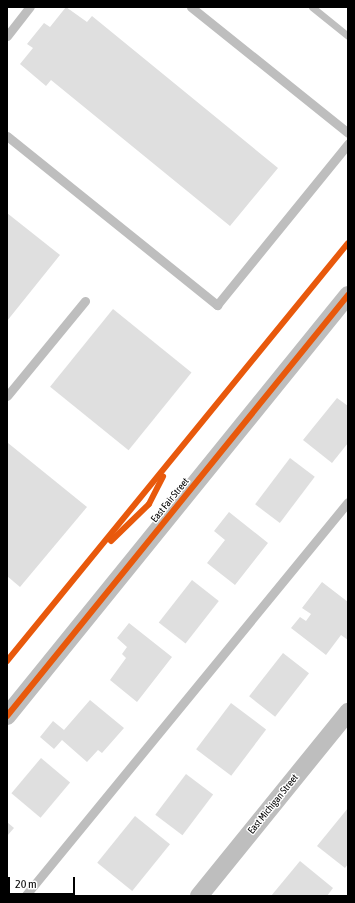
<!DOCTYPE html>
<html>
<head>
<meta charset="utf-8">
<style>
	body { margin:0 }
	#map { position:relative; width:355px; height:903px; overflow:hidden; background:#fff; font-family:"Asap Condensed",sans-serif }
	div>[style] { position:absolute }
	.stream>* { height:7px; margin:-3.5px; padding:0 3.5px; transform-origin:3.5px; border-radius:3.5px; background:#bfbfbf }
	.building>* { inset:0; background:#dfdfdf; transform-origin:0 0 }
	.service>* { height:9px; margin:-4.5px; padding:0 4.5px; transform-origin:4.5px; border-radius:4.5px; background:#bebebe }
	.minor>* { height:18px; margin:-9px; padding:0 9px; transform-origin:9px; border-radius:9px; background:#bebebe }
	.cycleway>* { height:6px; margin:-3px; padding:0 3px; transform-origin:3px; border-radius:3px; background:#e8590c }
	span { translate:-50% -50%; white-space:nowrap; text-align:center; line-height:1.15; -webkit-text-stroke:3px #fff; paint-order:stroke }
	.street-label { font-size:10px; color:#000 }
	.frame { position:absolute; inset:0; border:8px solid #000; pointer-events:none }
	.scale { position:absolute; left:8px; top:877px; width:67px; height:18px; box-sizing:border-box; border:2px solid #000; border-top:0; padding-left:5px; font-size:12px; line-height:14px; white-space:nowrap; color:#000; -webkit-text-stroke:3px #fff; paint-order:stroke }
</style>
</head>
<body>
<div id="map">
	<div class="stream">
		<div style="left:312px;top:7px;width:46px;rotate:38.9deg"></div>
	</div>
	<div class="building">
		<div style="clip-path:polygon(66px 7px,87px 22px,92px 16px,278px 168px,230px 226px,51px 80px,46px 86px,20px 64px,33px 48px,27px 44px,44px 23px,50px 27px)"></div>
		<div style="clip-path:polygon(7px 213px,60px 255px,7px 321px)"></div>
		<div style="left:113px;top:309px;width:101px;height:100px;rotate:39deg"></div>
		<div style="clip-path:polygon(337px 398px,348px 406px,348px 443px,332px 463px,303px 440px)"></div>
		<div style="clip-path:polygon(8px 443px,87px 507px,20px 587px,7px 576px)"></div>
		<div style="left:290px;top:458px;width:31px;height:58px;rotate:37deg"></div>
		<div style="clip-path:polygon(229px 512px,268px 543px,235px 585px,207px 563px,225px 540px,214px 531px)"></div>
		<div style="left:192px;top:580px;width:34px;height:54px;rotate:38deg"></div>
		<div style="clip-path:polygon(322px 582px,348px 602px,348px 640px,341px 635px,326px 655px,291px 628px,300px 617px,306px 621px,311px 614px,302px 608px)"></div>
		<div style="clip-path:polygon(129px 623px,172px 657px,137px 702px,110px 680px,126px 658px,122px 654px,127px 647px,117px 638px)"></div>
		<div style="left:283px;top:653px;width:33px;height:55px;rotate:38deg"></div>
		<div style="clip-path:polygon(90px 700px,124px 728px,102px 753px,98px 750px,87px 762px,62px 740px,54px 749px,40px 737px,53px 721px,64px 730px)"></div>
		<div style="left:231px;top:703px;width:44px;height:58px;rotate:37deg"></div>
		<div style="left:41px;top:758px;width:38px;height:46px;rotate:40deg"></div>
		<div style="left:186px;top:774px;width:34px;height:51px;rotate:37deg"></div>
		<div style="clip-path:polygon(348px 808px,348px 864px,345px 868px,317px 846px)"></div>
		<div style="left:135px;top:816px;width:45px;height:60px;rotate:39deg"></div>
		<div style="clip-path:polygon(7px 822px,14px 828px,7px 836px)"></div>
		<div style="clip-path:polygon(300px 861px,333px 888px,327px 896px,271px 896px)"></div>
	</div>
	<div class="service">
		<div style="left:191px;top:7px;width:201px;rotate:38.7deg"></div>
		<div style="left:7px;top:36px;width:37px;rotate:-52deg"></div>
		<div style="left:7px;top:136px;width:270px;rotate:38.8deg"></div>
		<div style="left:217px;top:305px;width:208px;rotate:-50.9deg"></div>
		<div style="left:7px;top:396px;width:123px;rotate:-50.6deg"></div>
		<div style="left:25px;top:896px;width:509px;rotate:-50.66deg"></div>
	</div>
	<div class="minor">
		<div style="left:7px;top:716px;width:542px;rotate:-50.99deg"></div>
		<div style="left:199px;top:896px;width:237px;rotate:-51deg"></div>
	</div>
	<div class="cycleway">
		<div style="left:111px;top:541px;width:53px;rotate:-44.2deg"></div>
		<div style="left:149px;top:504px;width:31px;rotate:-63deg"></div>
		<div style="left:7px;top:661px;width:539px;rotate:-50.79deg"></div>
		<div style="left:7px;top:716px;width:542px;rotate:-50.99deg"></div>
	</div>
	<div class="street-label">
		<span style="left:170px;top:500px;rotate:-51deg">East Fair Street</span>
		<span style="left:273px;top:804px;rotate:-51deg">East Michigan Street</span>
	</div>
	<div class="frame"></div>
	<div class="scale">20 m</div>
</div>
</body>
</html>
